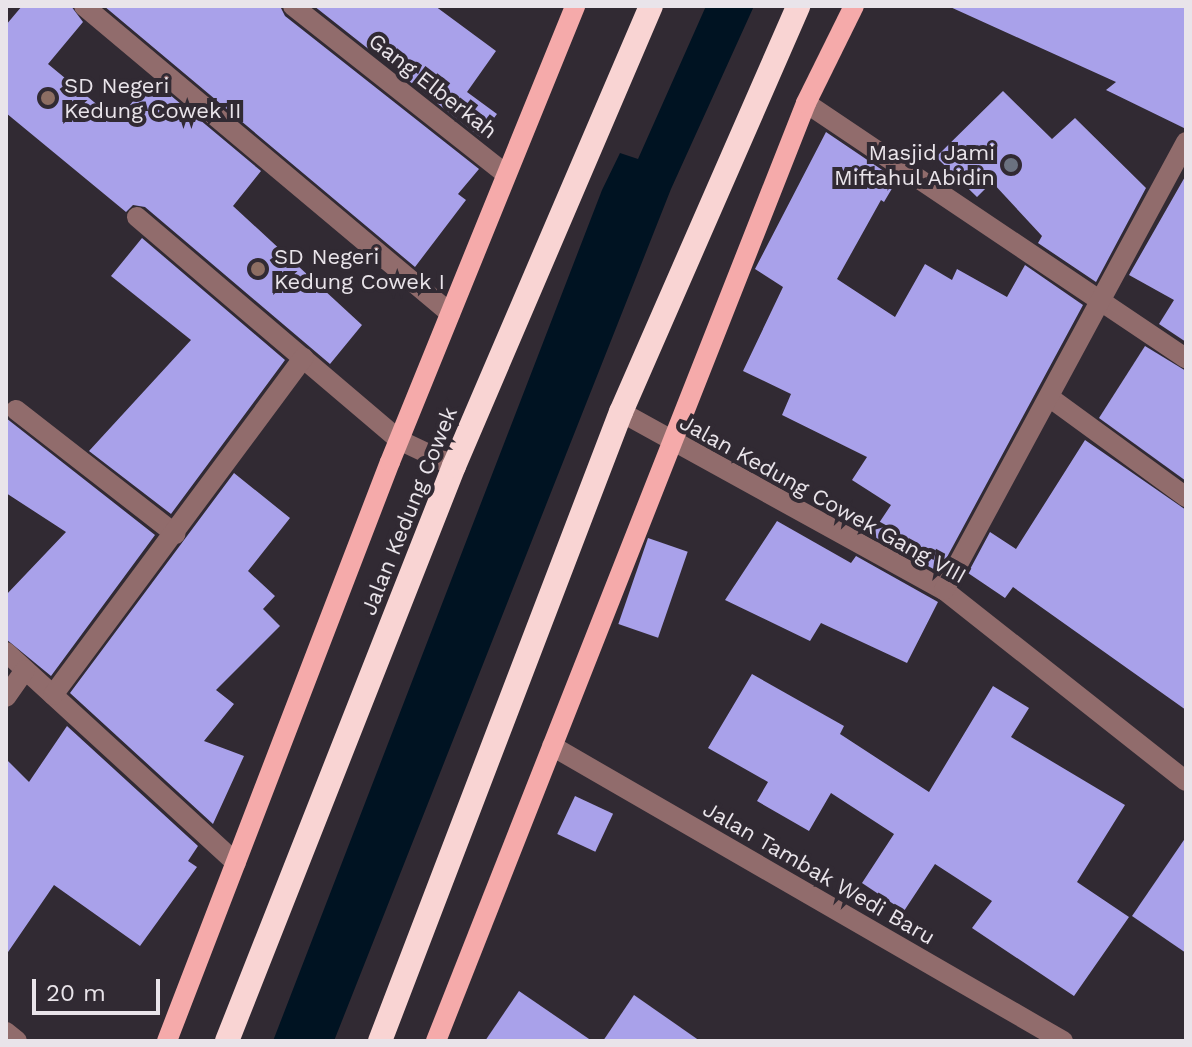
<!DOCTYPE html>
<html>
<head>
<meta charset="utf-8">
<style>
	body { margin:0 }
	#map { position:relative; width:1192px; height:1047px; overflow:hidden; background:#312a33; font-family:"Work Sans",sans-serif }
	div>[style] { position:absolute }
	.water>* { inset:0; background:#001322 }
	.building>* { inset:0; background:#a9a1ea; transform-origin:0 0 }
	.minor>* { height:20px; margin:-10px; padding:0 10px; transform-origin:10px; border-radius:10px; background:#916c6c }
	.major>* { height:20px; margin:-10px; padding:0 10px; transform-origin:10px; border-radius:10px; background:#f5aaaa }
	.highway>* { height:24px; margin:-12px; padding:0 12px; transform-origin:12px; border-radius:12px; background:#f9d4d3 }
	.dots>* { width:22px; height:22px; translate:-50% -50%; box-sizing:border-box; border:4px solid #312a33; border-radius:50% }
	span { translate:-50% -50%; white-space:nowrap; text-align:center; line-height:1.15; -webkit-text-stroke:8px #312a33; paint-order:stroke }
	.poi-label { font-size:22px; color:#e9e4ea }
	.left { translate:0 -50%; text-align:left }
	.right { translate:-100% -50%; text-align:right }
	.street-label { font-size:22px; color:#e9e4ea }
	.frame { position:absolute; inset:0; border:8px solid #e9e4ea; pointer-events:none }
	.scale { position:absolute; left:32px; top:979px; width:128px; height:36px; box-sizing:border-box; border:4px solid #e9e4ea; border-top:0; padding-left:10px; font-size:24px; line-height:28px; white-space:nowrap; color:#e9e4ea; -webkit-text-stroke:6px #312a33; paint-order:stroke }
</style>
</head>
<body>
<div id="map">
	<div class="water">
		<div style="clip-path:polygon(706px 6px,754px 6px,671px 189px,334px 1041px,273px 1041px,602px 190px,620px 153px,638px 159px)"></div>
	</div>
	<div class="building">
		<div style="clip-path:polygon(22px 6px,71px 6px,83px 22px,48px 64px,117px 121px,151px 79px,261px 171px,233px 206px,362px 325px,330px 364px,145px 207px,133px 205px,126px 212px,6px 113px,6px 25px)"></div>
		<div style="clip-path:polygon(104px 6px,280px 6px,285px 16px,479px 169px,458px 194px,466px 200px,415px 267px)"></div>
		<div style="clip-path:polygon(314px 6px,435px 6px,496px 51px,467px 92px,497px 114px,480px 137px)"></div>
		<div style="clip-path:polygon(948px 6px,1186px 6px,1186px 129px,1106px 90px,1116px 82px)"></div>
		<div style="clip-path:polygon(1003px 91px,1052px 139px,1075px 118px,1146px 188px,1096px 282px,1038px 243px,1042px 236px,992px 182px,977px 197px,936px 157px)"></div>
		<div style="clip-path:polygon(826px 132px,897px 180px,884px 202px,881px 200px,837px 279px,895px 317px,925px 264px,952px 280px,957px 269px,1007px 297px,1025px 265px,1083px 305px,939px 572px,871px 535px,891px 505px,852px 480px,867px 457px,782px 415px,791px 394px,743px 371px,783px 287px,755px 269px)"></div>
		<div style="clip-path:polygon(1186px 175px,1186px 342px,1159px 324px,1174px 300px,1129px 275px)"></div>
		<div style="clip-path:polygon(142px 238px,285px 360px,171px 514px,89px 451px,191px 340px,111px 276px)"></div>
		<div style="clip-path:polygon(1145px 346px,1186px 371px,1186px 481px,1099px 418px)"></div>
		<div style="clip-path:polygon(6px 418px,155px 535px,51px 676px,6px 639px,6px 595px,66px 532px,6px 493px)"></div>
		<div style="clip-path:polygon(1085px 440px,1186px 510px,1186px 710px,1013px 587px,1005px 598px,968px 573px,990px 532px,1016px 549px)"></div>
		<div style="clip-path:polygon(234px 473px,290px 518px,248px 571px,275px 596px,263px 609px,280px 626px,216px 690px,234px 704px,204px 741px,244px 756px,213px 824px,70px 693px)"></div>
		<div style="clip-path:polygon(777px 521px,851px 563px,856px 556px,938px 602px,907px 663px,821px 623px,810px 641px,725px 600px)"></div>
		<div style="left:648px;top:538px;width:42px;height:91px;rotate:19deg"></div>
		<div style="clip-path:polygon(752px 674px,844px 726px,840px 734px,929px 792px,993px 686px,1029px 708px,1011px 737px,1125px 805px,1077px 882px,1129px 917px,1074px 996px,972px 928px,992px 901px,935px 864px,904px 911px,862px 883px,894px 834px,831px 793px,809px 831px,757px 801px,768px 782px,708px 748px)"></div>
		<div style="clip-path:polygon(67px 726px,198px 846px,188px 861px,197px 867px,140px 946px,54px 885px,6px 955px,6px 759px,29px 782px)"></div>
		<div style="left:575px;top:796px;width:42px;height:42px;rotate:25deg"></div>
		<div style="clip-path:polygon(1186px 837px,1186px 953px,1132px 916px)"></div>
		<div style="clip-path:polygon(519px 991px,592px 1041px,485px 1041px)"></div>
		<div style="clip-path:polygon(634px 995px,700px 1041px,603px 1041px)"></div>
	</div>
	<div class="minor">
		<div style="left:84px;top:6px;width:478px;rotate:40deg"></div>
		<div style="left:293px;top:6px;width:271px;rotate:38.3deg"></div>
		<div style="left:806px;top:103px;width:458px;rotate:33.9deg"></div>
		<div style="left:137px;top:217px;width:344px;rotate:40.4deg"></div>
		<div style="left:399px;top:440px;width:61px;rotate:25.3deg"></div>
		<div style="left:1049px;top:397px;width:170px;rotate:36.1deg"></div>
		<div style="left:16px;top:410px;width:202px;rotate:37.9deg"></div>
		<div style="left:621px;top:412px;width:369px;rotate:28.9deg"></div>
		<div style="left:944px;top:590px;width:308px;rotate:38.3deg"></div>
		<div style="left:944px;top:590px;width:509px;rotate:-61.62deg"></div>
		<div style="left:6px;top:652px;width:312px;rotate:42.5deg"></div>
		<div style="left:53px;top:695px;width:420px;rotate:-53.4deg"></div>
		<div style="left:6px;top:697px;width:33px;rotate:-55deg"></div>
		<div style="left:552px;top:746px;width:590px;rotate:30deg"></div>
		<div style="left:6px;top:1032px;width:14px;rotate:39deg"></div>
	</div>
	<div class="major">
		<div style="left:167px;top:1041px;width:620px;rotate:-68.94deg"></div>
		<div style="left:390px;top:462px;width:492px;rotate:-67.9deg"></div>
		<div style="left:436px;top:1041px;width:1008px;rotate:-68.47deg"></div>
		<div style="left:806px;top:103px;width:108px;rotate:-63.7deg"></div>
	</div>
	<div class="highway">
		<div style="left:227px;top:1041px;width:618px;rotate:-68.46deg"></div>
		<div style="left:454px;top:466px;width:500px;rotate:-66.82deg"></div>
		<div style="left:380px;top:1041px;width:674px;rotate:-69.04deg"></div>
		<div style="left:621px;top:412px;width:443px;rotate:-66.4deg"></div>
	</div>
	<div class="dots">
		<div style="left:48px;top:98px;background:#8d6e63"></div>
		<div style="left:1011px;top:165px;background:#6b7280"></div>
		<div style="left:258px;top:269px;background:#8d6e63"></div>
	</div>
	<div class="poi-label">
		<span class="left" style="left:64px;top:98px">SD Negeri<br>Kedung Cowek II</span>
		<span class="right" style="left:995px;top:165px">Masjid Jami<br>Miftahul Abidin</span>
		<span class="left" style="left:274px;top:269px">SD Negeri<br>Kedung Cowek I</span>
	</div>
	<div class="street-label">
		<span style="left:433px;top:86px;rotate:38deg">Gang Elberkah</span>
		<span style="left:823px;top:499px;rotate:29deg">Jalan Kedung Cowek Gang VIII</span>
		<span style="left:409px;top:511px;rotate:-68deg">Jalan Kedung Cowek</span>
		<span style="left:819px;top:873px;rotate:30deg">Jalan Tambak Wedi Baru</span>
	</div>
	<div class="frame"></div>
	<div class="scale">20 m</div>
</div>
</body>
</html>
